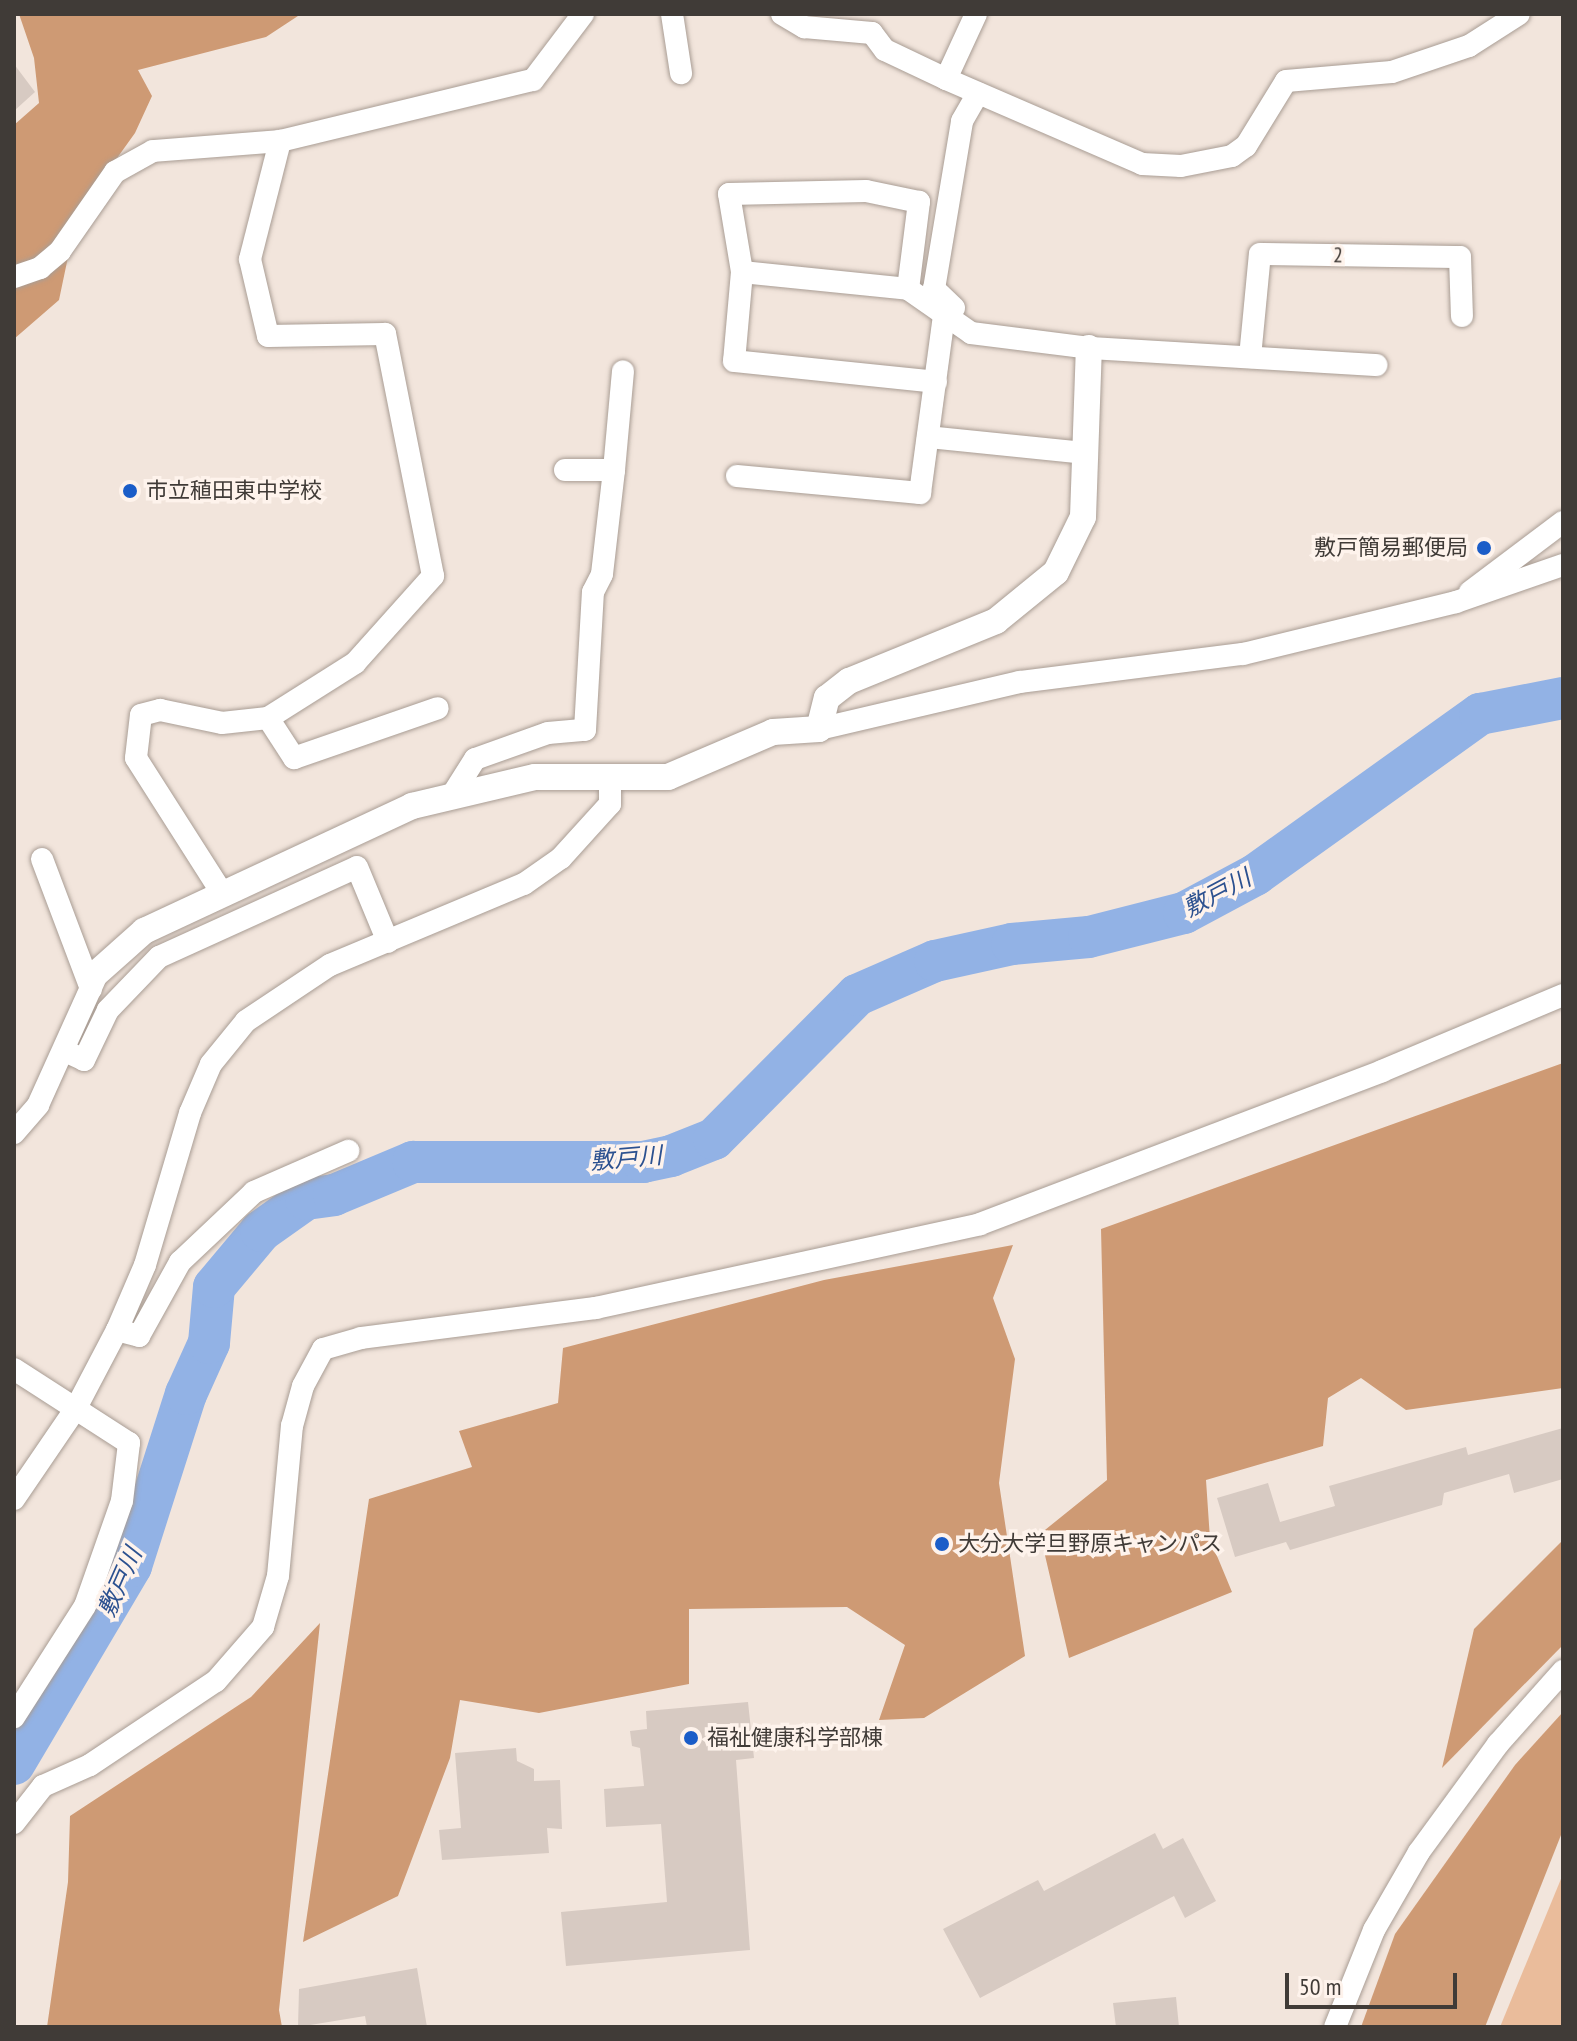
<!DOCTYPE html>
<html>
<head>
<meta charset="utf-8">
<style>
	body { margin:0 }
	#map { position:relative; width:1577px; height:2041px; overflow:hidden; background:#f2e5dc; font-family:"PT Sans Narrow","Noto Sans JP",sans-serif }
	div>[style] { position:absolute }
	.green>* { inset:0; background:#eabc9b }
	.forest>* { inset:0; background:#ce9a74 }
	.river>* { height:42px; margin:-21px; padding:0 21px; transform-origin:21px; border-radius:21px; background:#92b2e5 }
	.building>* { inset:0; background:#d7cac2 }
	.roads { filter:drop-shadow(0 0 2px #a99d94) drop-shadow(0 0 2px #a99d94) }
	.minor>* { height:22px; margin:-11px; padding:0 11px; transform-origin:11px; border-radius:11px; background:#fff }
	.tertiary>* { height:26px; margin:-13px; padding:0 13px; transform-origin:13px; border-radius:13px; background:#fff }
	.dots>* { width:22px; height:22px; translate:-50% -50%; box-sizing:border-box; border:4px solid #fef3ec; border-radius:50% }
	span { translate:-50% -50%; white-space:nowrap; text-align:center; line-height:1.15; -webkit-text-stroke:7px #fef3ec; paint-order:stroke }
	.street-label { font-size:22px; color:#403b37 }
	.poi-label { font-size:22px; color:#403b37 }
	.left { translate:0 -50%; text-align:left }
	.right { translate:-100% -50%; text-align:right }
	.water-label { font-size:24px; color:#2c5190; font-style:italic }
	.frame { position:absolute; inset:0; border:16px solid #403b37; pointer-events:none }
	.scale { position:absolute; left:1285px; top:1973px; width:172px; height:36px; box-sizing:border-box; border:4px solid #403b37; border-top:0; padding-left:10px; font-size:24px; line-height:28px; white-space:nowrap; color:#403b37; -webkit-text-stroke:6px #fef3ec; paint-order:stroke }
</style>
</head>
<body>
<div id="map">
	<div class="green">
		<div style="clip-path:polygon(1563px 1874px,1563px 2027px,1500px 2027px)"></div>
	</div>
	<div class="forest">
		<div style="clip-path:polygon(19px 14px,301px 14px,266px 37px,138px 70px,152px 96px,135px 133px,77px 214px,59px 300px,14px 339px,14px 125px,39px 103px,34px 58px)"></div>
		<div style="clip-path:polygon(1563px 1063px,1563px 1388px,1406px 1410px,1361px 1378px,1328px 1398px,1323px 1446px,1206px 1480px,1210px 1539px,1232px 1592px,1069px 1658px,1040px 1534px,1107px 1480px,1101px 1229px)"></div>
		<div style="clip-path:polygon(1013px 1245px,993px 1298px,1015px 1359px,999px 1483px,1025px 1656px,924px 1718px,879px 1720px,905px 1645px,847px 1607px,689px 1609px,689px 1684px,539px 1713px,460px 1700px,450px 1758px,398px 1896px,303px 1942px,369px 1499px,472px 1467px,459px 1431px,558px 1403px,563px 1348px,824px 1280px)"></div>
		<div style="clip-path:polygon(1563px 1540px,1563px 1645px,1442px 1768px,1474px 1629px)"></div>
		<div style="clip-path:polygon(320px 1623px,279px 2010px,282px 2027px,47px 2027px,68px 1882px,70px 1816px,251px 1697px)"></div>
		<div style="clip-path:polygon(1563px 1712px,1563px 1830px,1485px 2027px,1361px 2027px,1395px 1934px,1515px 1765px)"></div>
	</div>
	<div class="river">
		<div style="left:14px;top:1764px;width:230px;rotate:-59.4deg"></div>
		<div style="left:131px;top:1566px;width:181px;rotate:-72.3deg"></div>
		<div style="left:186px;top:1394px;width:56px;rotate:-65.7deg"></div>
		<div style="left:209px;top:1343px;width:56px;rotate:-84.9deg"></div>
		<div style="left:214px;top:1287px;width:73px;rotate:-50deg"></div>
		<div style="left:261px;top:1231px;width:55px;rotate:-35.4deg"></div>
		<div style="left:306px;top:1199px;width:28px;rotate:-8deg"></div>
		<div style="left:334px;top:1195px;width:86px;rotate:-22.7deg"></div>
		<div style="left:413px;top:1162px;width:230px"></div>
		<div style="left:643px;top:1162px;width:29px;rotate:-12deg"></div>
		<div style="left:671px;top:1156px;width:46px;rotate:-21.6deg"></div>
		<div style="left:714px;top:1139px;width:203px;rotate:-45.2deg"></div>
		<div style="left:857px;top:995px;width:85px;rotate:-23.6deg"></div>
		<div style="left:935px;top:961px;width:79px;rotate:-12.4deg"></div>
		<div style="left:1012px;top:944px;width:77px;rotate:-5.2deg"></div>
		<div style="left:1089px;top:937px;width:98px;rotate:-14.2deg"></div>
		<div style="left:1184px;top:913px;width:81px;rotate:-28.2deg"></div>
		<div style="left:1255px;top:875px;width:277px;rotate:-35.6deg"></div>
		<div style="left:1480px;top:714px;width:85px;rotate:-10.9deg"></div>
	</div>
	<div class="building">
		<div style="clip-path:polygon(14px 64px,35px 92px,14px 111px)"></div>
		<div style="clip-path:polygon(1563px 1428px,1563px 1479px,1514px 1493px,1509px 1474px,1444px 1493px,1442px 1505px,1290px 1550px,1286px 1542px,1235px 1557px,1217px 1498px,1268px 1483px,1280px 1522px,1335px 1506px,1329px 1486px,1466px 1447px,1468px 1455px)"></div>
		<div style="clip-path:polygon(748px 1702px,754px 1758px,736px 1760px,750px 1950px,566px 1966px,561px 1912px,667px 1902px,661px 1824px,606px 1827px,604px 1789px,644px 1786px,640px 1748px,632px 1746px,630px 1731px,647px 1729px,646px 1711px)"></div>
		<div style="clip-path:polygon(516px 1748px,517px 1761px,534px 1769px,534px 1781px,560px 1780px,562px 1829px,547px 1828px,549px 1853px,442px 1860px,439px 1830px,461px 1828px,455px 1753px)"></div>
		<div style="clip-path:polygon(1155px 1833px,1163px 1849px,1183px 1838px,1216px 1901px,1185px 1918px,1174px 1896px,980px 1998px,943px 1929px,1038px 1880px,1044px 1891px)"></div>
		<div style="clip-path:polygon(417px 1968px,427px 2027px,367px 2027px,365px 2016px,298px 2027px,299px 1989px)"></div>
		<div style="clip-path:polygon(1176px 1997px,1179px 2027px,1116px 2027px,1113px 2003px)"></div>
	</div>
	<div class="roads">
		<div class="minor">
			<div style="left:672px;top:14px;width:60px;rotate:81.3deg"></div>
			<div style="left:782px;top:14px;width:26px;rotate:31deg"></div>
			<div style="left:804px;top:27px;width:68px;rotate:5deg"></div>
			<div style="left:872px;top:33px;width:21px;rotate:53deg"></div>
			<div style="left:885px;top:50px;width:68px;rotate:25.4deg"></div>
			<div style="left:946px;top:79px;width:72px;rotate:-65.2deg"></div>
			<div style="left:946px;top:79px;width:214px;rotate:23.4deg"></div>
			<div style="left:1142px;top:164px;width:39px;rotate:3deg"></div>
			<div style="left:1181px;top:166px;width:52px;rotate:-11.1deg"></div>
			<div style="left:1232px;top:156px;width:17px;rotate:-36deg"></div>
			<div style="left:1246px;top:146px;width:76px;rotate:-58.4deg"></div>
			<div style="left:1286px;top:81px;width:106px;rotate:-4.9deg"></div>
			<div style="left:1392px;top:72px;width:81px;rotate:-18.7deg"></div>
			<div style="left:1469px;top:46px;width:59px;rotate:-32.6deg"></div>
			<div style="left:742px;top:272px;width:89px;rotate:95.1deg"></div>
			<div style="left:734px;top:361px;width:203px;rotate:5.9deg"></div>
			<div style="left:14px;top:277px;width:28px;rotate:-19deg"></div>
			<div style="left:40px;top:268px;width:26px;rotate:-40deg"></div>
			<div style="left:60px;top:251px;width:96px;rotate:-55.2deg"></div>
			<div style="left:115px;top:172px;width:43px;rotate:-28.9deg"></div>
			<div style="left:153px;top:151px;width:127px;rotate:-4.5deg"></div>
			<div style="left:908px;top:289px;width:88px;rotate:-82.8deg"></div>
			<div style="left:919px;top:202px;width:54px;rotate:-168.3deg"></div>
			<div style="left:866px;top:191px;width:137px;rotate:178.7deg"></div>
			<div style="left:729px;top:194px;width:79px;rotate:80.5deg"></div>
			<div style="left:742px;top:272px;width:167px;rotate:5.8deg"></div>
			<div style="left:908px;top:289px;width:77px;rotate:34.9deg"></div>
			<div style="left:971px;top:333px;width:119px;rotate:7.2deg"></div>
			<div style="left:1089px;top:348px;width:288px;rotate:3.4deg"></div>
			<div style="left:954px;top:308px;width:28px;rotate:-136deg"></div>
			<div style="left:934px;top:289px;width:170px;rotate:-80.5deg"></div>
			<div style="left:962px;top:121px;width:32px;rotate:-60deg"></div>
			<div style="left:1250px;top:357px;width:103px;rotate:-84.5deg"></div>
			<div style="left:1260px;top:254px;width:200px;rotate:0.9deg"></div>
			<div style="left:1460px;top:257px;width:59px;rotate:88.1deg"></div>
			<div style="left:928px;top:437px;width:158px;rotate:5.8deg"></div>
			<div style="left:614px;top:470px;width:99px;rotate:-84.8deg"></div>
			<div style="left:737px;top:476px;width:184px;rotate:5.3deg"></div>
			<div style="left:920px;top:493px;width:180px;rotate:-82.3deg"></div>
			<div style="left:1470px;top:592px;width:116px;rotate:-37deg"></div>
			<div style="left:268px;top:718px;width:48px;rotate:57deg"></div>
			<div style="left:294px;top:758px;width:152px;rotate:-19.1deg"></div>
			<div style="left:819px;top:729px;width:206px;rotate:-13.2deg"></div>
			<div style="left:1020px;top:682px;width:225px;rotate:-7.2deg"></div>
			<div style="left:1243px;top:654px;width:219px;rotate:-13.7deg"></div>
			<div style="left:1456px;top:602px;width:113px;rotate:-19.1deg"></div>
			<div style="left:451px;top:797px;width:45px;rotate:-57.7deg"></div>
			<div style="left:475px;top:759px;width:77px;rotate:-19.6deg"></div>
			<div style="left:548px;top:733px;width:37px;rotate:-5deg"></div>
			<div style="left:585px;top:730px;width:138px;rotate:-86.7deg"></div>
			<div style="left:593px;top:592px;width:20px;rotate:-63deg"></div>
			<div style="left:602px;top:574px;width:105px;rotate:-83.4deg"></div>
			<div style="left:614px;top:470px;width:49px;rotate:180deg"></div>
			<div style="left:42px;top:859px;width:139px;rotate:69.3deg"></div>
			<div style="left:222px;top:893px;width:160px;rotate:-122.5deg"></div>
			<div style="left:136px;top:758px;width:43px;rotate:-83.4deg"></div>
			<div style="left:141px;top:715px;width:20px;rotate:-15deg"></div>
			<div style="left:160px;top:710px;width:63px;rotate:11.8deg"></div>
			<div style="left:222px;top:723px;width:46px;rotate:-6.2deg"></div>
			<div style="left:268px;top:718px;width:103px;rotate:-32.3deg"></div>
			<div style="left:355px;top:663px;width:117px;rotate:-48.1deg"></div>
			<div style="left:433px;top:576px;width:247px;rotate:-101.2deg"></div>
			<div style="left:385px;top:334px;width:117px;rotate:179deg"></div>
			<div style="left:268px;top:336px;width:79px;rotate:-103.2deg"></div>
			<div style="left:250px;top:259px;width:122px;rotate:-75.7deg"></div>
			<div style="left:280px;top:141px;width:260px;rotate:-13.6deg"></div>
			<div style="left:533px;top:80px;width:83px;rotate:-52.9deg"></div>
			<div style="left:65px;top:1051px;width:21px;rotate:25deg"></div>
			<div style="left:84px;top:1060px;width:55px;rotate:-64.4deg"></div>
			<div style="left:108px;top:1010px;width:74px;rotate:-46.1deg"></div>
			<div style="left:159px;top:957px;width:217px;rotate:-24.4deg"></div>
			<div style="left:357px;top:867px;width:81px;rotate:67.5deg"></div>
			<div style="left:14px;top:1133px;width:37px;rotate:-49deg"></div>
			<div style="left:38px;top:1105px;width:146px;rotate:-65.7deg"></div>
			<div style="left:117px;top:1330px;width:23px;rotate:15deg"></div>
			<div style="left:139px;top:1336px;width:85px;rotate:-61deg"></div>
			<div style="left:180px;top:1262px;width:102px;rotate:-43.4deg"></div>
			<div style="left:254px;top:1192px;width:103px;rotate:-23.6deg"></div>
			<div style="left:14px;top:1369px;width:137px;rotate:32.8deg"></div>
			<div style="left:129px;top:1443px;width:58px;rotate:96.9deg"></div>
			<div style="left:122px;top:1501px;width:111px;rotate:109.4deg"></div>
			<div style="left:85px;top:1606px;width:132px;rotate:122.6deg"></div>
			<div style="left:14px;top:1499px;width:110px;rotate:-55.7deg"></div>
			<div style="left:76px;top:1408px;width:88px;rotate:-62.3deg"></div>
			<div style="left:117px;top:1330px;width:71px;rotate:-66.7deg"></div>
			<div style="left:145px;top:1265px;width:159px;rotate:-73.5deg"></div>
			<div style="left:190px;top:1113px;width:53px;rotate:-66.8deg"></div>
			<div style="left:211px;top:1064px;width:55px;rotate:-50.9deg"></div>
			<div style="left:246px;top:1021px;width:101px;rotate:-33.7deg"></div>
			<div style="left:330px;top:965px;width:210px;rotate:-22.7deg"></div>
			<div style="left:524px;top:884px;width:45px;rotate:-35.1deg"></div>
			<div style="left:561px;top:858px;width:73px;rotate:-47.8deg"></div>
			<div style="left:610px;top:804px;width:25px;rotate:-90deg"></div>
			<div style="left:14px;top:1823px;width:47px;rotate:-51.9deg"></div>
			<div style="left:43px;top:1786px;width:51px;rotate:-24.1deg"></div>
			<div style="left:90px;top:1765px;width:151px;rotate:-33.7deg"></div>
			<div style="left:216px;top:1681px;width:72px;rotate:-49deg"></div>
			<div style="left:263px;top:1627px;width:53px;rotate:-73.6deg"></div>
			<div style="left:278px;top:1576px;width:151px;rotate:-84.7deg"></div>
			<div style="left:292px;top:1426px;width:41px;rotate:-74.6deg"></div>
			<div style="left:303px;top:1386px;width:42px;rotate:-61.6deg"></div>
			<div style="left:323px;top:1349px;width:40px;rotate:-16deg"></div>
			<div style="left:361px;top:1338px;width:237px;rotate:-7.3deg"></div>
			<div style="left:596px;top:1308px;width:393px;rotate:-12.3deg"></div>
			<div style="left:980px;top:1224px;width:430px;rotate:-20.8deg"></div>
			<div style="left:1382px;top:1071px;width:196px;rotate:-22.8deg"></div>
			<div style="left:1335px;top:2027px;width:105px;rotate:-68.1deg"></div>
			<div style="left:1374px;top:1930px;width:90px;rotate:-60deg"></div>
			<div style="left:1419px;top:1852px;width:134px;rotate:-53.8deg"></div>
			<div style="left:1498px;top:1744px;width:98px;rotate:-48.3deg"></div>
		</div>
		<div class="tertiary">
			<div style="left:98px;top:972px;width:62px;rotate:-41.7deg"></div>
			<div style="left:144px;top:931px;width:296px;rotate:-25deg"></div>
			<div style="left:412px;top:806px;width:126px;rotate:-13.3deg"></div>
			<div style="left:535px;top:777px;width:133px"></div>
			<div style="left:668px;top:777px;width:114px;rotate:-23.2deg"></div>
			<div style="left:773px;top:732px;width:46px;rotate:-3.7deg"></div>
			<div style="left:819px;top:729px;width:32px;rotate:-76deg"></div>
			<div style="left:827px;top:698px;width:28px;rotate:-38deg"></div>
			<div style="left:849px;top:681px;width:159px;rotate:-22.2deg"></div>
			<div style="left:996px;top:621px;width:77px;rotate:-39.2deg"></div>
			<div style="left:1056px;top:572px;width:61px;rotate:-63.9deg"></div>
			<div style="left:1083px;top:517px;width:169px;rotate:-88deg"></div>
		</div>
	</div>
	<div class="dots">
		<div style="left:130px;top:491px;background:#1b5dc8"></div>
		<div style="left:1484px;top:548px;background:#1b5dc8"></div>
		<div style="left:942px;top:1544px;background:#1b5dc8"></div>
		<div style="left:691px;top:1738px;background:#1b5dc8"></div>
	</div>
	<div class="street-label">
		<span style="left:1338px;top:255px;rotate:1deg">2</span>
	</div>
	<div class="poi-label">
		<span class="left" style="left:146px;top:491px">市立稙田東中学校</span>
		<span class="right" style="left:1468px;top:548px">敷戸簡易郵便局</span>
		<span class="left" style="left:958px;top:1544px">大分大学旦野原キャンパス</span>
		<span class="left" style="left:707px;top:1738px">福祉健康科学部棟</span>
	</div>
	<div class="water-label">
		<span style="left:1217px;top:893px;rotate:-28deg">敷戸川</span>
		<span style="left:626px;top:1158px;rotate:-5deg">敷戸川</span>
		<span style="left:120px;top:1582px;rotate:-66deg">敷戸川</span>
	</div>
	<div class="frame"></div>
	<div class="scale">50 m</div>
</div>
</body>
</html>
